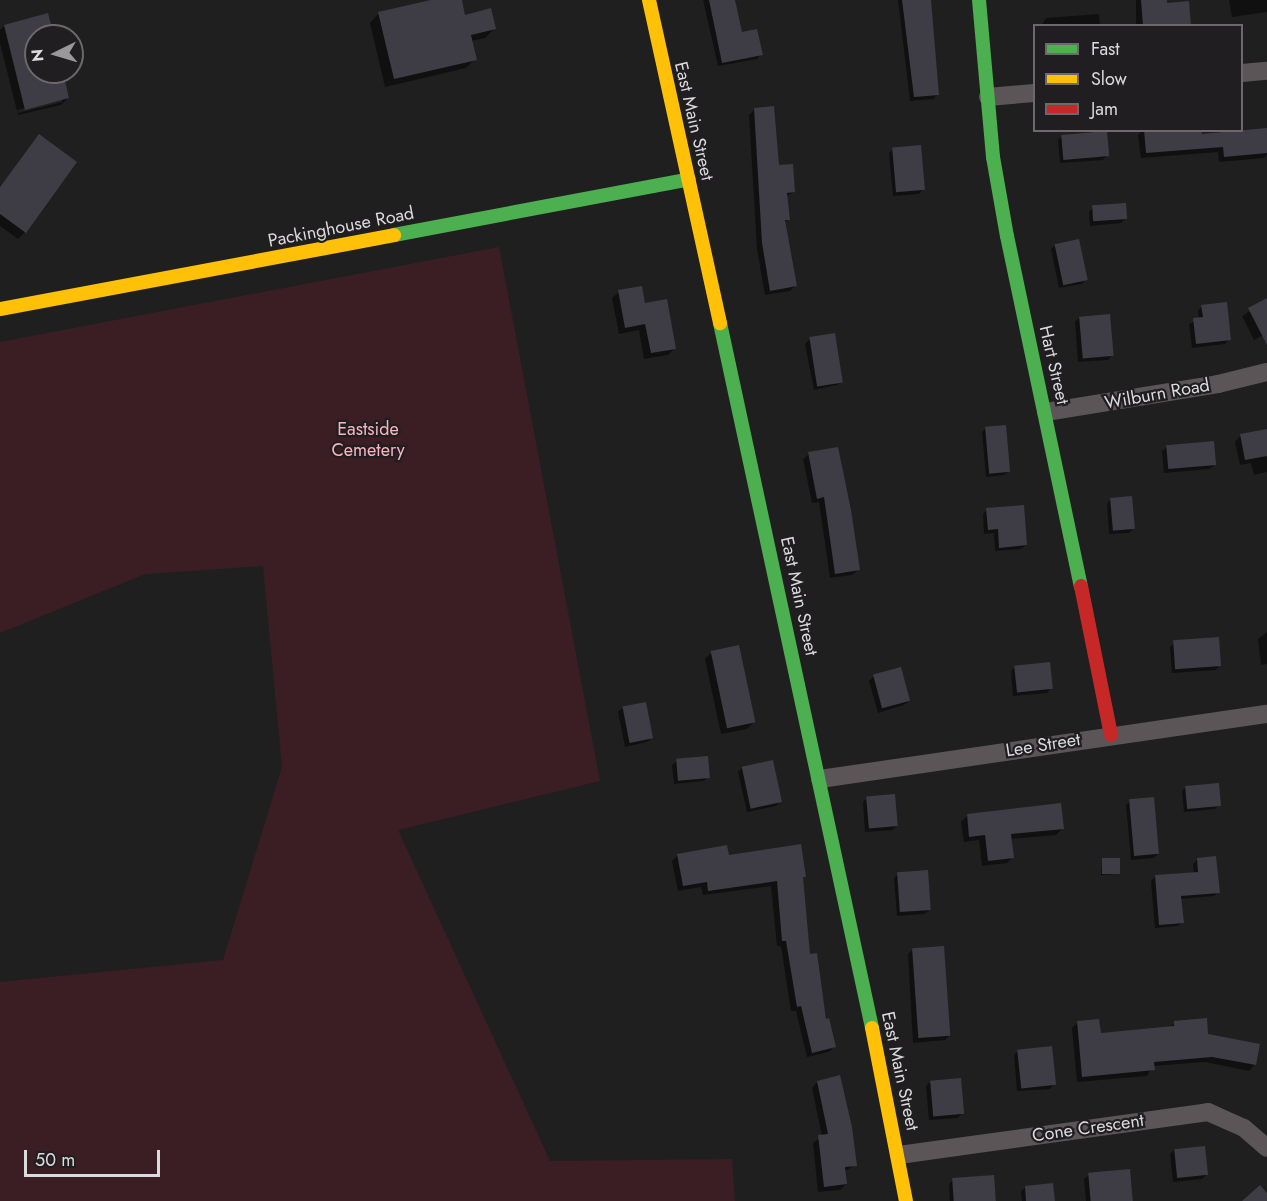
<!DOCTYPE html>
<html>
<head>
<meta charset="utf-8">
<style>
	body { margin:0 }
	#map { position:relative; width:1267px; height:1201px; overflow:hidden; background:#201f20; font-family:Jost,sans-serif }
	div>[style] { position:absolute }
	.green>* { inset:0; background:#3a1e24 }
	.shadow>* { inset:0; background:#0007 }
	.building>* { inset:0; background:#3e3c45; transform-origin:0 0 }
	.street>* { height:18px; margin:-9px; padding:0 9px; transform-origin:9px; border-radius:9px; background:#5b5558 }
	.fast>* { height:14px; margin:-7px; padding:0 7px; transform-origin:7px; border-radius:7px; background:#4caf50 }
	.slow>* { height:14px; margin:-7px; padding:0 7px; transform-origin:7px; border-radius:7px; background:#ffc107 }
	.jam>* { height:14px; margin:-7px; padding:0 7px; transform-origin:7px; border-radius:7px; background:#c62828 }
	span { translate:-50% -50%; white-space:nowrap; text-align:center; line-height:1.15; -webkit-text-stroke:4.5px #201e21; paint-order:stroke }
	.street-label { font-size:18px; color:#dbdadc }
	.park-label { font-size:18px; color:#fbb3c0 }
	.legend { position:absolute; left:1033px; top:24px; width:210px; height:108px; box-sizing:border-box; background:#201e21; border:2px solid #6b696c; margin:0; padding:8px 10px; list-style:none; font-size:18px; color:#dbdadc }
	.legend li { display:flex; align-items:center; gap:12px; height:30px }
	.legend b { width:30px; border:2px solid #6b696c }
	.north { position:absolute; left:24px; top:24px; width:60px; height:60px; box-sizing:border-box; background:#201e21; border:2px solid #6b696c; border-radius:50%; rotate:265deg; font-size:16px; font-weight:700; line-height:24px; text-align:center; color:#dbdadc }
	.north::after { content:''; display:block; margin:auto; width:21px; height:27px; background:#9a999a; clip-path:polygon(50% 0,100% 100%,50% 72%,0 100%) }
	.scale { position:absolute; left:24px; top:1150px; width:136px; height:27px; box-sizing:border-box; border:3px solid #dbdadc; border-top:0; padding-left:8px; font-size:18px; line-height:21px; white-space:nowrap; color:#dbdadc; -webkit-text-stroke:4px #201e21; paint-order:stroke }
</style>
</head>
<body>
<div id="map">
	<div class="green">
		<div style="clip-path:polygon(499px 247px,600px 781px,398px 830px,550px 1161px,732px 1159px,735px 1201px,0 1201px,0 982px,223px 960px,282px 767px,263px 566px,145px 574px,0 633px,0 342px)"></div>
	</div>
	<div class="shadow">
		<div style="clip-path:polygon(438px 0,460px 0,464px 16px,494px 29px,485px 38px,471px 41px,475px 59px,466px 68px,385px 87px,370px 23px,379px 13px)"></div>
		<div style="clip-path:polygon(703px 0,734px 0,741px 34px,761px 54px,757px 59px,718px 66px)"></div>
		<div style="clip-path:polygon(898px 0,930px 0,938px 94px,933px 99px,910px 101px)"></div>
		<div style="clip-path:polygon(1136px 0,1165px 0,1165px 5px,1189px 26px,1136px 26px)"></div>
		<div style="clip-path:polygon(1229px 0,1267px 0,1267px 12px,1232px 17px)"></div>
		<div style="clip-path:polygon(1099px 14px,1100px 26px,1041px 26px,1046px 18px)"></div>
		<div style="clip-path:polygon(evenodd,4px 26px,52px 36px,36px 36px,36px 72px,61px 72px,68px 98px,61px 105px,18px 115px,0 43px,0 30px,4px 26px,62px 99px,62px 102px,18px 113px,17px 110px,62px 99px)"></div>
		<div style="clip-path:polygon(755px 109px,778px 167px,793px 192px,786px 197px,788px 219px,784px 223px,795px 286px,790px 291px,765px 295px,757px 249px,749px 115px)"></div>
		<div style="clip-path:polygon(1143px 130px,1200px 130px,1200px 136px,1267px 130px,1267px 155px,1264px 158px,1219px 162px,1218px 152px,1141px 158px,1138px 135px)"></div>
		<div style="clip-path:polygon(39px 136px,25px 232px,18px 239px,0 226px,0 187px)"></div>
		<div style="clip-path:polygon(1062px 136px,1107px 155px,1103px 160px,1060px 163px,1058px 140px)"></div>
		<div style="clip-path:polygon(893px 149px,923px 189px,919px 194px,893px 196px,889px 153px)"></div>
		<div style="clip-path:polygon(1093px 208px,1125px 219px,1121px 223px,1090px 226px,1089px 212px)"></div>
		<div style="clip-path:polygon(1056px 245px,1086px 279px,1082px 284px,1059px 288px,1051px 249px)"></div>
		<div style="clip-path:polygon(619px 292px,675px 348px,668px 355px,644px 359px,639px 330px,619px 334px,612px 298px)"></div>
		<div style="clip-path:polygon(1267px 300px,1267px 333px,1254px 340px,1242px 316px)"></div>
		<div style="clip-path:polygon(1202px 306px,1229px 339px,1225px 344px,1192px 348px,1189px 324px,1199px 319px,1198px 311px)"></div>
		<div style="clip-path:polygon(1079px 318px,1112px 355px,1108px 360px,1078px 362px,1075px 322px)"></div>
		<div style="clip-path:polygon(810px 339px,842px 381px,837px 385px,814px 390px,805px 344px)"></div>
		<div style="clip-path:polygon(986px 428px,1009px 471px,1004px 475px,986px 477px,982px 432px)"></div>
		<div style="clip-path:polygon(1267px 430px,1267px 472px,1254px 475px,1251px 463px,1240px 465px,1235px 442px,1240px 436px)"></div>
		<div style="clip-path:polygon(1167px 447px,1215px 465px,1210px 469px,1164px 473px,1162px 451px)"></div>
		<div style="clip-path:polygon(809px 454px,858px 570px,852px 575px,830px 578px,819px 502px,812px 503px,803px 459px)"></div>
		<div style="clip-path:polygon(1111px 499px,1134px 528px,1129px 533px,1109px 534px,1107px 504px)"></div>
		<div style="clip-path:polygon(987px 510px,1026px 545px,1021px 549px,995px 551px,994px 533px,984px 534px,983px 514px)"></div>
		<div style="clip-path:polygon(1267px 632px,1267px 664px,1261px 665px,1258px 639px)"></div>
		<div style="clip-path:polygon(1174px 643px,1220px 665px,1216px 670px,1172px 673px,1170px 647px)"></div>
		<div style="clip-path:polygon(712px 652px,754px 722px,747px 729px,721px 734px,705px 659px)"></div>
		<div style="clip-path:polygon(1015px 667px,1051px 688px,1047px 693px,1013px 696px,1011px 671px)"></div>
		<div style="clip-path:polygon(900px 669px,909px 701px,904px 705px,878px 713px,869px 681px,873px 677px)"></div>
		<div style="clip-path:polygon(622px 708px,652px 738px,647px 742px,625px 747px,618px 712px)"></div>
		<div style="clip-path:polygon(677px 761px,708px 777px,704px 781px,674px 784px,672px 765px)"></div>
		<div style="clip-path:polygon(742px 768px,780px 802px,776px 806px,747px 812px,738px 772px)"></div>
		<div style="clip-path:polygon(1186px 787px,1219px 805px,1215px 809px,1184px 812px,1182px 791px)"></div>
		<div style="clip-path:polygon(867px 798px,897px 826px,892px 830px,865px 832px,863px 802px)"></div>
		<div style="clip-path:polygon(1130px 801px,1158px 854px,1153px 858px,1131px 860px,1126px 805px)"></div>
		<div style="clip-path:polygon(967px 816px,1062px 829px,1056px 835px,1010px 839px,1013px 857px,1007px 863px,982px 866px,979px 840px,964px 842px,961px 822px)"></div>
		<div style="clip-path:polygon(678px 855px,728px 856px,804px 876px,802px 879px,809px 955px,834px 1047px,829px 1052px,807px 1057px,796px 1011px,791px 1011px,781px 946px,777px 946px,771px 886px,703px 895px,701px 887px,678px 891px,672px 861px)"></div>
		<div style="clip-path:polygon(1102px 860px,1119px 874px,1101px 875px)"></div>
		<div style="clip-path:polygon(1197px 860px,1218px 892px,1214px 896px,1180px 899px,1182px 922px,1178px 926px,1155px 928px,1151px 881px,1155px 877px,1194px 874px,1193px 864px)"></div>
		<div style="clip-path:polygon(898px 874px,929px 910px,925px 914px,897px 916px,894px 878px)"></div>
		<div style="clip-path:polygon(912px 950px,949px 1036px,945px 1040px,913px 1043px,908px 954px)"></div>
		<div style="clip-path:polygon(1078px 1022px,1099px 1035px,1169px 1028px,1175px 1023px,1207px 1035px,1258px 1046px,1254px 1065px,1249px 1071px,1205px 1062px,1153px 1066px,1147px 1076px,1077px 1082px,1072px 1028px)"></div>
		<div style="clip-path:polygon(1018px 1051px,1054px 1084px,1050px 1089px,1017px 1091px,1014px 1055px)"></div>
		<div style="clip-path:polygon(817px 1082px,855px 1165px,844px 1172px,846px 1184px,840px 1190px,818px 1192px,813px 1143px,822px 1136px,812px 1088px)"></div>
		<div style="clip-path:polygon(930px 1082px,962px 1113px,958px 1118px,929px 1120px,926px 1086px)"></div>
		<div style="clip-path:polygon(1174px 1150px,1206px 1175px,1202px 1179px,1173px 1182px,1170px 1154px)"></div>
		<div style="clip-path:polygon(1089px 1175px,1131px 1201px,1086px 1201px,1084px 1179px)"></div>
		<div style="clip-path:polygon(953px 1180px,995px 1201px,950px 1201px,949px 1184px)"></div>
		<div style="clip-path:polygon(1026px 1187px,1053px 1201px,1022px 1201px,1021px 1191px)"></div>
	</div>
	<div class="building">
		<div style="clip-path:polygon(431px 0,462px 0,465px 15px,491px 8px,496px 29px,471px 35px,477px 60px,394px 79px,378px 12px)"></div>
		<div style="clip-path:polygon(709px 0,735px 0,742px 32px,757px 29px,763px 55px,722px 63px)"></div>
		<div style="clip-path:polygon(902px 0,931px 0,939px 95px,914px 97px)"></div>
		<div style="clip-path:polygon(1141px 0,1167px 0,1167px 3px,1189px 1px,1191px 26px,1143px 26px)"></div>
		<div style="clip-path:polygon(48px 13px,54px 36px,36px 36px,36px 72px,63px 72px,69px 98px,25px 110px,4px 25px)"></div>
		<div style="clip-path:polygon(774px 106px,779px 165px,793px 164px,795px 192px,787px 193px,790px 220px,785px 220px,797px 286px,770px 291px,762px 243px,754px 108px)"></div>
		<div style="clip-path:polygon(1267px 128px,1267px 153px,1224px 157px,1223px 147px,1146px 153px,1144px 130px,1201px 130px,1202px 134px)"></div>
		<div style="left:1107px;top:131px;width:25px;height:46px;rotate:85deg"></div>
		<div style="clip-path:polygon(39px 134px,77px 162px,26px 233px,0 214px,0 187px)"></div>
		<div style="left:921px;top:145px;width:45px;height:29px;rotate:85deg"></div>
		<div style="left:1126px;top:203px;width:16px;height:34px;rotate:86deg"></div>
		<div style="left:1079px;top:239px;width:42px;height:25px;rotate:78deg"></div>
		<div style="clip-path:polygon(642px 286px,645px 303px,667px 299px,676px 349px,651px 353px,645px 324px,625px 328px,618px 290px)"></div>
		<div style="clip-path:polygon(1267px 298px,1267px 345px,1248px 308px)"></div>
		<div style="clip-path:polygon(1227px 302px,1231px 340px,1196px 344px,1193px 318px,1203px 317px,1201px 305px)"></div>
		<div style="left:1110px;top:314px;width:42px;height:31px;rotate:85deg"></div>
		<div style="left:835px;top:333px;width:50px;height:26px;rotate:81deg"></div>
		<div style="left:1006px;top:425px;width:47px;height:21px;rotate:85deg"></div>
		<div style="clip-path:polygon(1267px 429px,1267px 456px,1245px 460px,1240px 434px)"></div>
		<div style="left:1214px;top:441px;width:24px;height:48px;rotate:85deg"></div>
		<div style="clip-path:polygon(838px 447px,851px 510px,860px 570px,835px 574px,824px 497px,817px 499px,808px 452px)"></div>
		<div style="left:1132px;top:496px;width:33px;height:22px;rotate:85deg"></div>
		<div style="clip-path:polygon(1024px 505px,1027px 545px,999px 548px,998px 529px,988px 530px,986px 508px)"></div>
		<div style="left:1219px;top:637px;width:29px;height:46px;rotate:86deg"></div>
		<div style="left:739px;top:645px;width:79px;height:29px;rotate:78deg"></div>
		<div style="left:1050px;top:662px;width:27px;height:36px;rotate:84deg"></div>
		<div style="left:901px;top:667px;width:35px;height:29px;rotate:75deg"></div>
		<div style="left:646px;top:702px;width:37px;height:24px;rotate:79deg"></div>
		<div style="left:708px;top:756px;width:22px;height:32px;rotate:85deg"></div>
		<div style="left:773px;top:760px;width:43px;height:32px;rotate:78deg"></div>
		<div style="left:1219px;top:783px;width:23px;height:34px;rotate:85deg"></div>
		<div style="left:895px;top:794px;width:32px;height:29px;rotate:85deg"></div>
		<div style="left:1154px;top:797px;width:57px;height:25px;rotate:85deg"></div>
		<div style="clip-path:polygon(1061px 803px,1064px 829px,1011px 834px,1014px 858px,988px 861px,985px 835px,969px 837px,967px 814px)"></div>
		<div style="clip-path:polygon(801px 844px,806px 877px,803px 877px,810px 954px,817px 953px,826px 1019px,829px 1018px,836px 1047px,812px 1053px,801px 1006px,797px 1007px,786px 941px,782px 941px,777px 881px,708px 891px,707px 882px,683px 886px,677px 854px,727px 845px,729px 855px)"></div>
		<div style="clip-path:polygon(1216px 856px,1220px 893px,1181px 896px,1184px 923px,1159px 925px,1155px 875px,1198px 872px,1197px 858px)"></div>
		<div style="left:1102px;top:858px;width:18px;height:16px"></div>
		<div style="left:928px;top:870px;width:40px;height:31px;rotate:86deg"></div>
		<div style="left:944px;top:946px;width:90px;height:32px;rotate:86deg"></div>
		<div style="clip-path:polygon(1207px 1018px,1208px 1034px,1260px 1044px,1256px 1065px,1212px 1057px,1154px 1062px,1155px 1070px,1082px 1077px,1077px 1021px,1099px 1019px,1101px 1033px,1174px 1026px,1174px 1021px)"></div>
		<div style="left:1052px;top:1046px;width:39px;height:35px;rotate:84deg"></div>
		<div style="clip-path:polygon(840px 1075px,852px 1127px,857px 1166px,845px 1167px,847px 1184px,824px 1187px,818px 1135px,828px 1134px,817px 1081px)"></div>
		<div style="left:961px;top:1078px;width:36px;height:31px;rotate:85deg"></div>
		<div style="left:1205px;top:1146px;width:29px;height:31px;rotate:84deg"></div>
		<div style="left:1130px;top:1169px;width:32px;height:42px;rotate:85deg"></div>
		<div style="left:994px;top:1175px;width:26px;height:42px;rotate:86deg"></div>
		<div style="clip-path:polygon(1053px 1183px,1055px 1201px,1026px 1201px,1025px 1186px)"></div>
		<div style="clip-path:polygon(1260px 1185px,1267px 1193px,1267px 1201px,1242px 1201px)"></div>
	</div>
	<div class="street">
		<div style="left:1242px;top:73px;width:25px;rotate:-5deg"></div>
		<div style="left:988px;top:97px;width:46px;rotate:-5deg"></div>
		<div style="left:1046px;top:412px;width:174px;rotate:-9.2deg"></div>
		<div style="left:1218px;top:384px;width:50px;rotate:-13.8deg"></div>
		<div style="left:820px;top:779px;width:452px;rotate:-8.3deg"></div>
		<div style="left:899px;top:1155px;width:312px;rotate:-7.9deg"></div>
		<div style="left:1208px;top:1112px;width:39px;rotate:24deg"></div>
		<div style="left:1244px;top:1128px;width:30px;rotate:41deg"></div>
	</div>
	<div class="fast">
		<div style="left:979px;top:0;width:158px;rotate:84.9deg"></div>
		<div style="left:993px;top:157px;width:80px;rotate:80deg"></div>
		<div style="left:1007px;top:236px;width:358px;rotate:78.1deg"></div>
		<div style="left:394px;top:235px;width:300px;rotate:-10.7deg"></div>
		<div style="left:720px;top:323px;width:721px;rotate:77.83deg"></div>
	</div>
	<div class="slow">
		<div style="left:649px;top:0;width:331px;rotate:77.6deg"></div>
		<div style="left:0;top:309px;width:401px;rotate:-10.6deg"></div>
		<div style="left:872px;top:1028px;width:176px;rotate:78.9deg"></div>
	</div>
	<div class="jam">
		<div style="left:1081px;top:586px;width:152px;rotate:78.6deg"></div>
	</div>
	<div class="street-label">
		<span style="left:694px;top:121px;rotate:77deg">East Main Street</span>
		<span style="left:341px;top:227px;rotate:-11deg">Packinghouse Road</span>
		<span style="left:1054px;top:365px;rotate:77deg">Hart Street</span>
		<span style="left:1157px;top:394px;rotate:-10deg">Wilburn Road</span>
		<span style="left:799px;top:596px;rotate:78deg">East Main Street</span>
		<span style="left:1043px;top:745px;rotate:-9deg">Lee Street</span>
		<span style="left:900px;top:1071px;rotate:78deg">East Main Street</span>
		<span style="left:1088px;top:1128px;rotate:-8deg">Cone Crescent</span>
	</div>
	<div class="park-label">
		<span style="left:368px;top:440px">Eastside<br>Cemetery</span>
	</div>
	<ul class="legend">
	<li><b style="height:8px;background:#4caf50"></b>Fast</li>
	<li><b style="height:8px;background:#ffc107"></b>Slow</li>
	<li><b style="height:8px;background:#c62828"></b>Jam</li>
	</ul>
	<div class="north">N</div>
	<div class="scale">50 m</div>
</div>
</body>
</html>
